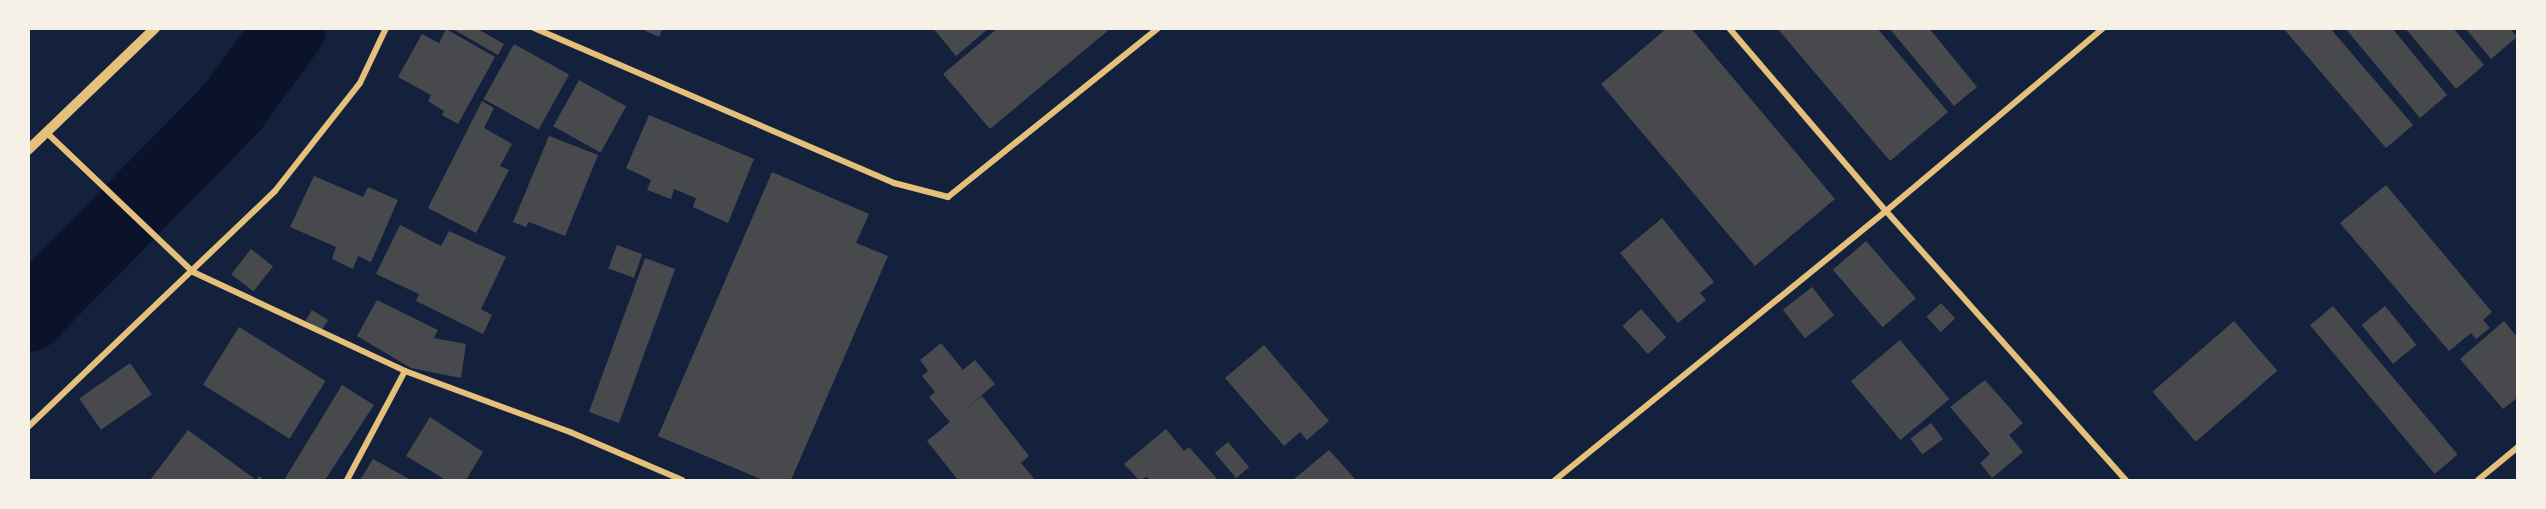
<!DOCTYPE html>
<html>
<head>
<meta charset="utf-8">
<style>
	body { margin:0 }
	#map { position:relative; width:2546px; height:509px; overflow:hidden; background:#14213d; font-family:Bitter,serif }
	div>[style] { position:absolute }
	.river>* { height:72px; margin:-36px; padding:0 36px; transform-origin:36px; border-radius:36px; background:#0b132b }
	.building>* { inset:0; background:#48494c; transform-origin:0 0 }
	.minor>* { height:6px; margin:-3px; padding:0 3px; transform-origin:3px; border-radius:3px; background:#e5c07b }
	.tertiary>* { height:10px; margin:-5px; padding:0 5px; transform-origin:5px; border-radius:5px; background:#e5c07b }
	span { translate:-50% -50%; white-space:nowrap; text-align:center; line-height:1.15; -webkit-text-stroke:4.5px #f6f1e7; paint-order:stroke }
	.frame { position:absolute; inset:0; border:30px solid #f6f1e7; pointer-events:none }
</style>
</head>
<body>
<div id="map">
	<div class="river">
		<div style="left:28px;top:316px;width:291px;rotate:-45.6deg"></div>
		<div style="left:232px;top:108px;width:99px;rotate:-54.1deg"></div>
	</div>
	<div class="building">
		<div style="clip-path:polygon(451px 28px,476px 28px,504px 44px,498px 55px)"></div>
		<div style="clip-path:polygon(639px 28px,663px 28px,659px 37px)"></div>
		<div style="clip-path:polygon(933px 28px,989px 28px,956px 56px)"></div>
		<div style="clip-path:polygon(998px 28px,1111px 28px,990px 129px,943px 74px)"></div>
		<div style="clip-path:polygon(1667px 28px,1691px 28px,1835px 199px,1755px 266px,1601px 84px)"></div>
		<div style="clip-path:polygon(1777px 28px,1877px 28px,1948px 112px,1890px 161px)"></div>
		<div style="clip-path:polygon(1889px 28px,1929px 28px,1977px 87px,1954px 106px)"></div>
		<div style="clip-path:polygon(2283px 28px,2330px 28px,2413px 125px,2386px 148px)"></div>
		<div style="clip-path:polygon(2345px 28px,2392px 28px,2447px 95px,2420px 118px)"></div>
		<div style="clip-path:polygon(2405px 28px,2453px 28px,2484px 65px,2456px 89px)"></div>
		<div style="clip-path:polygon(2465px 28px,2510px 28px,2517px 37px,2491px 59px)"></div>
		<div style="clip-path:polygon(446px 29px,495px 57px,458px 124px,442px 115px,444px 111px,428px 101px,431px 95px,398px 77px,422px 34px,439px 43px)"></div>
		<div style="left:514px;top:44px;width:63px;height:63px;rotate:29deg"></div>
		<div style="left:579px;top:80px;width:54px;height:53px;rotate:29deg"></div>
		<div style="clip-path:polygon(482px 101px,494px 108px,484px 128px,512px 144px,500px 166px,509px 170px,476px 233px,428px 208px)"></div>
		<div style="clip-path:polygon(649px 115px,754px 159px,728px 223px,693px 207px,696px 198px,674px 189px,671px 199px,647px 190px,651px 180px,626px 168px)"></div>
		<div style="clip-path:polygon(549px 136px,598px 155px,565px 236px,529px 222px,526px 227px,513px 222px)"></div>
		<div style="clip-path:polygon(772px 172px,869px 214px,856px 243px,888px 256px,791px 480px,763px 480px,658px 436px)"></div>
		<div style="clip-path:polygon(314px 176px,363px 197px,368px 187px,398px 200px,371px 262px,358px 256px,353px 269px,332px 259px,336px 247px,290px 227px)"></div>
		<div style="clip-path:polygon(2386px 185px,2492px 312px,2483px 320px,2490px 328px,2476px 339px,2471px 333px,2449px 351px,2340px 223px)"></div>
		<div style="clip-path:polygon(1662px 218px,1714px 282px,1700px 293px,1706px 300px,1678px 323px,1620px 253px)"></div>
		<div style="clip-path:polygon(400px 225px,441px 246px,449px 231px,506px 257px,481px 309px,492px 315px,483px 334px,416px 301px,419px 294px,376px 274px)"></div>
		<div style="left:1866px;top:241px;width:76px;height:44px;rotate:49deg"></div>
		<div style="left:617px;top:245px;width:27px;height:25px;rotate:20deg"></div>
		<div style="left:251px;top:249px;width:28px;height:32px;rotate:38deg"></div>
		<div style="left:645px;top:258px;width:32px;height:164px;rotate:20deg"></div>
		<div style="left:1812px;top:287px;width:36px;height:37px;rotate:52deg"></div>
		<div style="clip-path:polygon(377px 300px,438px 330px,434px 338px,466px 344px,461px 378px,411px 368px,357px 336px)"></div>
		<div style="left:1941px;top:303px;width:21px;height:20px;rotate:47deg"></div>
		<div style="left:2333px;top:306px;width:194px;height:30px;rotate:50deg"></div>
		<div style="left:2385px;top:306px;width:50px;height:30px;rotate:51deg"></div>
		<div style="left:1641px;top:309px;width:38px;height:25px;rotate:48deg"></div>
		<div style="left:312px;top:310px;width:19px;height:12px;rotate:32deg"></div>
		<div style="left:2234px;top:321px;width:66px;height:108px;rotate:49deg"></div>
		<div style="clip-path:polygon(2504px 321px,2518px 338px,2518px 397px,2503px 409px,2460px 359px)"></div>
		<div style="left:239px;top:327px;width:102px;height:68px;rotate:32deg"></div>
		<div style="left:1900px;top:340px;width:77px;height:64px;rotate:50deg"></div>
		<div style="clip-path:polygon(941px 343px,963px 370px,975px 360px,995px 384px,962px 412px,982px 396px,1029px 456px,1021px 463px,1035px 480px,958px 480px,927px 441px,950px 422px,929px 397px,935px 392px,922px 376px,928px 371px,920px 360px)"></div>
		<div style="clip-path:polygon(1264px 345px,1329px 421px,1307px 440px,1300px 432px,1284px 446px,1225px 378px)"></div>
		<div style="left:130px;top:363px;width:38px;height:62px;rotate:55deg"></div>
		<div style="clip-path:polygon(1985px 380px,2023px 423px,2009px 435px,2023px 452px,1992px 478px,1980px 463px,1990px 454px,1950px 407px)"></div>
		<div style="clip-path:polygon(342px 385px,374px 405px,325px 480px,284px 480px)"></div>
		<div style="clip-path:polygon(430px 417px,483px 452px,466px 480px,446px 480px,406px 456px)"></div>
		<div style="left:1931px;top:423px;width:20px;height:26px;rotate:53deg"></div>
		<div style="clip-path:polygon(1166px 429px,1184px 451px,1189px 447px,1218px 480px,1150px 480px,1147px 477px,1139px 480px,1124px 464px)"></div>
		<div style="clip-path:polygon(188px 430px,256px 480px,259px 476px,264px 480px,150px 480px)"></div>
		<div style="left:1228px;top:442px;width:33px;height:17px;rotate:50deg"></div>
		<div style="clip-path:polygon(1329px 450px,1356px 480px,1293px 480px)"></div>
		<div style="clip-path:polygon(373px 459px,411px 480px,360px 480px)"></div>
	</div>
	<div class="minor">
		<div style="left:534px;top:28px;width:392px;rotate:23.3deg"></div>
		<div style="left:894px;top:183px;width:56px;rotate:14.5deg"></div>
		<div style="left:948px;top:197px;width:270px;rotate:-38.8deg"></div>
		<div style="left:1729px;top:28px;width:241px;rotate:49.4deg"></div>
		<div style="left:1886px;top:211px;width:361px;rotate:48.3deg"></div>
		<div style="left:46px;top:132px;width:203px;rotate:43.6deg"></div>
		<div style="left:193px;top:272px;width:234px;rotate:25deg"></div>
		<div style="left:405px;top:371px;width:176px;rotate:20.3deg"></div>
		<div style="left:570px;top:432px;width:122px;rotate:23.2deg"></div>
		<div style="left:28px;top:427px;width:342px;rotate:-43.7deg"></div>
		<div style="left:275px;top:191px;width:137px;rotate:-51.8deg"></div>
		<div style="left:360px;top:83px;width:61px;rotate:-64.7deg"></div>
		<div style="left:347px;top:480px;width:123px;rotate:-62deg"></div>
		<div style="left:1555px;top:480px;width:427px;rotate:-39.1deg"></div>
		<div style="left:1886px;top:211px;width:284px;rotate:-40.1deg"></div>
		<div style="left:2478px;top:480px;width:52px;rotate:-39.5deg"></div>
	</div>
	<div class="tertiary">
		<div style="left:28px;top:150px;width:176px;rotate:-43.8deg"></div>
	</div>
	<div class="frame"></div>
</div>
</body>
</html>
